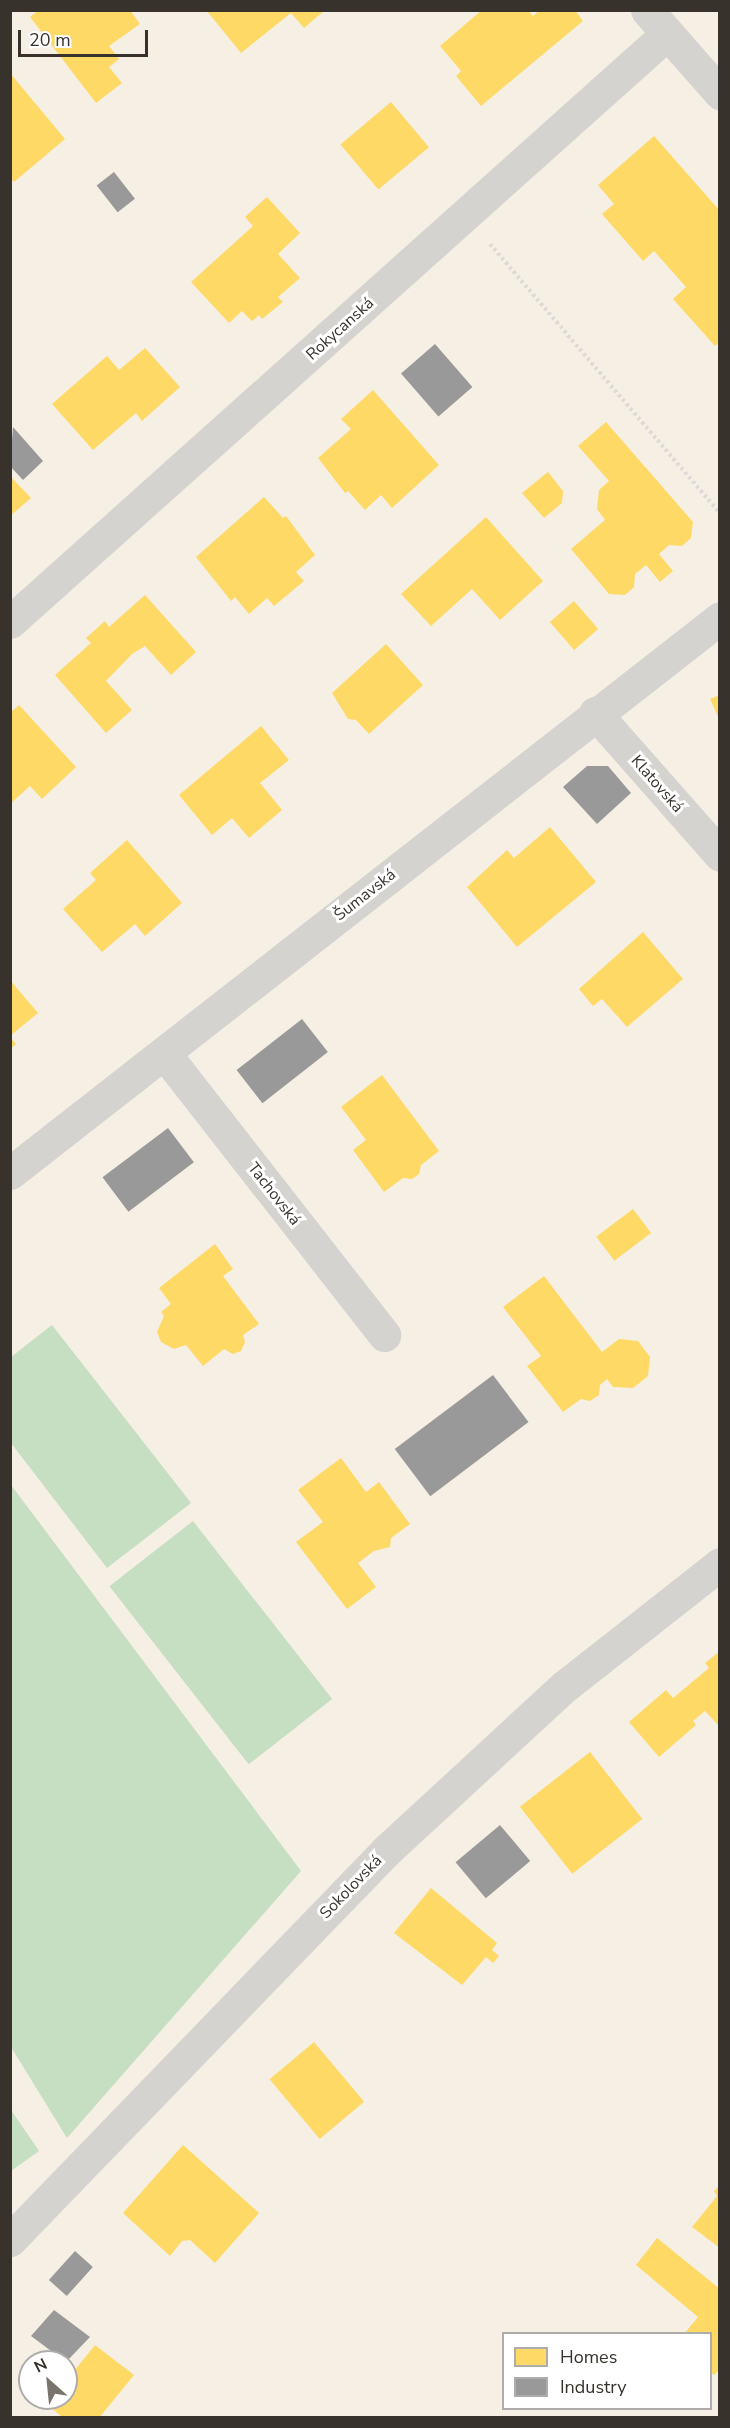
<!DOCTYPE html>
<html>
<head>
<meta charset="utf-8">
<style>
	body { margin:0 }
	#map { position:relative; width:730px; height:2428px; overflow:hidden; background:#f5efe4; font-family:"Nunito Sans",sans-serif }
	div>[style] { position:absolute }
	.green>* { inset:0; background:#c6dec2; transform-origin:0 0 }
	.homes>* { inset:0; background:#ffd966; transform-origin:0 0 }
	.industry>* { inset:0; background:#999; transform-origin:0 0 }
	.path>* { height:4px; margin-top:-2px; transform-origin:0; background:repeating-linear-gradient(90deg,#dcdbd8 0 3px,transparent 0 6px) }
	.minor>* { height:33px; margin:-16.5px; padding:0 16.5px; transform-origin:16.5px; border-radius:16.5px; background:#d4d3d0 }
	span { translate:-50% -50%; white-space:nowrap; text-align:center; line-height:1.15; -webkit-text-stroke:6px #fff; paint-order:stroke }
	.street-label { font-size:16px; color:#37332c }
	.frame { position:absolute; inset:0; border:12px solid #37332c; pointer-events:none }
	.legend { position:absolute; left:502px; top:2332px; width:210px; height:78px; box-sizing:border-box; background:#fff; border:2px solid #afadab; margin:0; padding:8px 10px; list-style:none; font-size:18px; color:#37332c }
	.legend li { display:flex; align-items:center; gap:12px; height:30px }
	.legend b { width:30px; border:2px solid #afadab }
	.north { position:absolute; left:18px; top:2350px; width:60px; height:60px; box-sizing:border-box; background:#fff; border:2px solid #afadab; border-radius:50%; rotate:333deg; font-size:16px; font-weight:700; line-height:24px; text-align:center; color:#37332c }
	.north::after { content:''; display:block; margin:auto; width:21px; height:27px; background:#7a756c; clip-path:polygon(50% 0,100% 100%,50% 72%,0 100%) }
	.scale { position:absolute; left:18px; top:30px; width:130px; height:27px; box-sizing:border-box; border:3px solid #37332c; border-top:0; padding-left:8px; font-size:18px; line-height:21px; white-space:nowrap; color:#37332c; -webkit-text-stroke:4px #fff; paint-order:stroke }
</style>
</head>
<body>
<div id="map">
	<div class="green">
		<div style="clip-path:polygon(52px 1325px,191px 1503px,107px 1568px,11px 1443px,11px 1357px)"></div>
		<div style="clip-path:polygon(11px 1485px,301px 1871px,67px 2138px,11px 2047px)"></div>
		<div style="left:193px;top:1521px;width:226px;height:106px;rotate:52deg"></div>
		<div style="clip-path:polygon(11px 2110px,39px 2151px,11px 2171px,10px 2171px)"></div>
	</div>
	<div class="homes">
		<div style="clip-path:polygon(39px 10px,130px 10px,140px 24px,109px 46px,119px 59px,109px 67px,122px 83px,96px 103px,30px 17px)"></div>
		<div style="clip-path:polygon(206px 10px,325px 10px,304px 28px,291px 13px,241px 53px)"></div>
		<div style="clip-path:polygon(482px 10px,528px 10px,533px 16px,540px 10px,575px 10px,583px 21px,481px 106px,456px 76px,461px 71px,440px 46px)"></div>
		<div style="clip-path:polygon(10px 73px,65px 139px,14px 182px,10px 177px)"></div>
		<div style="left:391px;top:102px;width:59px;height:66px;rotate:50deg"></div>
		<div style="clip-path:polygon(654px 136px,720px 211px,720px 342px,715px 346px,673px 299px,686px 287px,654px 251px,643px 261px,602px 214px,614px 204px,598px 185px)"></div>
		<div style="clip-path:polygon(267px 197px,300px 233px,278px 254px,300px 278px,278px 297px,283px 302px,262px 319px,259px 315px,252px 321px,242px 311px,229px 323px,191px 282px,253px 226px,245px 217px)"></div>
		<div style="clip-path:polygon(145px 348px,180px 387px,142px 421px,136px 413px,93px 450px,52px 404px,107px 356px,119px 370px)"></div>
		<div style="clip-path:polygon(373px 390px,439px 465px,392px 508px,381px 495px,365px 510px,348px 491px,345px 493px,318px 458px,351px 429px,341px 419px)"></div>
		<div style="clip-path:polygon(606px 422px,693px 522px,691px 538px,682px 546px,669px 545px,659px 554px,673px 571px,660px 582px,646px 565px,635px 574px,634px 587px,625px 595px,609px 594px,571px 549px,605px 520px,597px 509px,599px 490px,609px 481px,578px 446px)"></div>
		<div style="clip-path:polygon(548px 472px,563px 491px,562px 503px,544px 518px,522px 493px)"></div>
		<div style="clip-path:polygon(10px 476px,31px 498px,10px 516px)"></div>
		<div style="clip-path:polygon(264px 497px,283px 518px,286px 516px,315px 555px,296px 572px,304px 581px,274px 606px,267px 598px,249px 614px,235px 597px,231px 601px,196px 557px)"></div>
		<div style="clip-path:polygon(486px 517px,543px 581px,500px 620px,472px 589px,431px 626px,401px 594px)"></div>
		<div style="clip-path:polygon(145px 595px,196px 652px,171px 675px,145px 646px,132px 654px,106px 681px,132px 710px,106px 733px,55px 675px,91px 643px,86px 638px,105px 621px,109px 627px)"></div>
		<div style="left:574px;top:601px;width:37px;height:32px;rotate:49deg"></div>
		<div style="clip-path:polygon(386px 644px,423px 685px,369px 734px,356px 720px,348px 719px,332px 693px)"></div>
		<div style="clip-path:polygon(720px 695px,720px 721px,710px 699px)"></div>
		<div style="clip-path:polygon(19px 705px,76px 767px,42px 799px,30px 786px,10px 804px,10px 713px)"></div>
		<div style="clip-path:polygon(261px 726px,289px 760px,260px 783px,282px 810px,249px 838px,232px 818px,212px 835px,179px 795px)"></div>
		<div style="clip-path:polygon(550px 827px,596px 882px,517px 947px,467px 887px,507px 850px,514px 858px)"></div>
		<div style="clip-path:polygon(127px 840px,182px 903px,145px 936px,135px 924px,102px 952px,63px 909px,96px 880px,90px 873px)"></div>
		<div style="clip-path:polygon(643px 932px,683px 979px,627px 1027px,602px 999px,593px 1006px,579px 989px)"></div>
		<div style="clip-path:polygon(10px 980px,38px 1013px,10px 1036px)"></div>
		<div style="clip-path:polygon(10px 1037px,16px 1044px,10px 1049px)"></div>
		<div style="clip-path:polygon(382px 1075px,439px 1151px,421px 1165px,419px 1174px,412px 1179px,403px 1178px,384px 1192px,353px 1150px,366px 1140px,341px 1107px)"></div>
		<div style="left:633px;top:1209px;width:30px;height:46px;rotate:53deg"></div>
		<div style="clip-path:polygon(215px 1244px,233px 1269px,223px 1276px,259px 1324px,243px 1335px,245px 1342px,241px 1351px,233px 1354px,224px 1349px,203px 1366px,186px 1345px,174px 1349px,161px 1342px,157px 1332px,164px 1316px,161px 1312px,171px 1304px,159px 1288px)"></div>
		<div style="clip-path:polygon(544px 1276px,602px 1352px,619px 1339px,638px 1341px,650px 1357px,648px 1376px,633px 1388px,613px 1387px,607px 1379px,600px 1385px,599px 1395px,590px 1401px,581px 1399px,563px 1412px,527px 1366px,541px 1356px,503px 1307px)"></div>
		<div style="clip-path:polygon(341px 1458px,366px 1492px,379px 1482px,410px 1524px,391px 1538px,390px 1547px,374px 1551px,358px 1563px,376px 1587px,347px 1609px,296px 1542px,323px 1522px,298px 1490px)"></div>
		<div style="clip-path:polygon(720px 1651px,720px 1727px,705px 1711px,693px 1721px,696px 1725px,659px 1757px,629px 1722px,666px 1690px,673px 1698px,709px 1668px,705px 1663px)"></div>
		<div style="left:590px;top:1752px;width:85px;height:89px;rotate:52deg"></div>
		<div style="clip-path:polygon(431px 1888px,497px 1943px,492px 1950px,499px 1956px,493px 1963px,486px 1957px,462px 1985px,394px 1933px)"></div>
		<div style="left:314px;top:2042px;width:78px;height:58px;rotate:50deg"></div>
		<div style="clip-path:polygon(183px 2145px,259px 2213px,215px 2263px,190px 2240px,182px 2241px,170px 2256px,123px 2213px)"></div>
		<div style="clip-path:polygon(720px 2185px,720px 2248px,692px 2227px,717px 2196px,714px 2191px)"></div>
		<div style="clip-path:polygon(657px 2238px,720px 2289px,720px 2369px,714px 2375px,710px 2372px,710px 2334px,684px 2334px,698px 2317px,636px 2265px)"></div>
		<div style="clip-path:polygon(95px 2345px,134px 2375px,99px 2418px,63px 2418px,47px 2404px,52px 2398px,66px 2398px,66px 2381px)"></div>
	</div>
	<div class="industry">
		<div style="left:114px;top:172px;width:34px;height:22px;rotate:52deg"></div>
		<div style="left:435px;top:344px;width:57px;height:45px;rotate:49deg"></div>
		<div style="clip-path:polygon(13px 427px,43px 461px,23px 480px,10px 466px)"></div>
		<div style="clip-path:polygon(587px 766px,608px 766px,631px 793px,597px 824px,563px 787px)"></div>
		<div style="left:302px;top:1019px;width:42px;height:83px;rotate:52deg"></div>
		<div style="left:168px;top:1128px;width:43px;height:82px;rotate:53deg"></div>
		<div style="left:493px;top:1375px;width:59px;height:123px;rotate:53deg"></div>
		<div style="left:500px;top:1825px;width:47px;height:58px;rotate:50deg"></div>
		<div style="left:75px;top:2251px;width:24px;height:39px;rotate:42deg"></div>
		<div style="clip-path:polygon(54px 2310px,90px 2337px,66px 2362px,31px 2336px)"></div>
	</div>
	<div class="path">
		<div style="left:490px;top:244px;width:354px;rotate:49.5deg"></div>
	</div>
	<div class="minor">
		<div style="left:647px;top:10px;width:111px;rotate:48.7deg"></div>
		<div style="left:10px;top:622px;width:882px;rotate:-41.83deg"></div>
		<div style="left:595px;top:713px;width:189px;rotate:48.6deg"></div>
		<div style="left:164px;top:1053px;width:358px;rotate:52deg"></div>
		<div style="left:10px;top:1173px;width:901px;rotate:-38.01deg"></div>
		<div style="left:10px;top:2240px;width:542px;rotate:-45.97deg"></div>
		<div style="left:387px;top:1850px;width:242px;rotate:-42.7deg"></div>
		<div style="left:565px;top:1686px;width:197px;rotate:-38.2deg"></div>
	</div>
	<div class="street-label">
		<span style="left:340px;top:329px;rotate:-42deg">Rokycanská</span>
		<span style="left:657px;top:784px;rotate:49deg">Klatovská</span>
		<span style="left:365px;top:895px;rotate:-38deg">Šumavská</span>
		<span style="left:274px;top:1194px;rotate:52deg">Tachovská</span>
		<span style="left:351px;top:1887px;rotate:-46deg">Sokolovská</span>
	</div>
	<div class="frame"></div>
	<ul class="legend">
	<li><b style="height:16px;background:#ffd966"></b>Homes</li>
	<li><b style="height:16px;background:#999"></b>Industry</li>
	</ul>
	<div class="north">N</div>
	<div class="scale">20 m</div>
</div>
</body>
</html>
